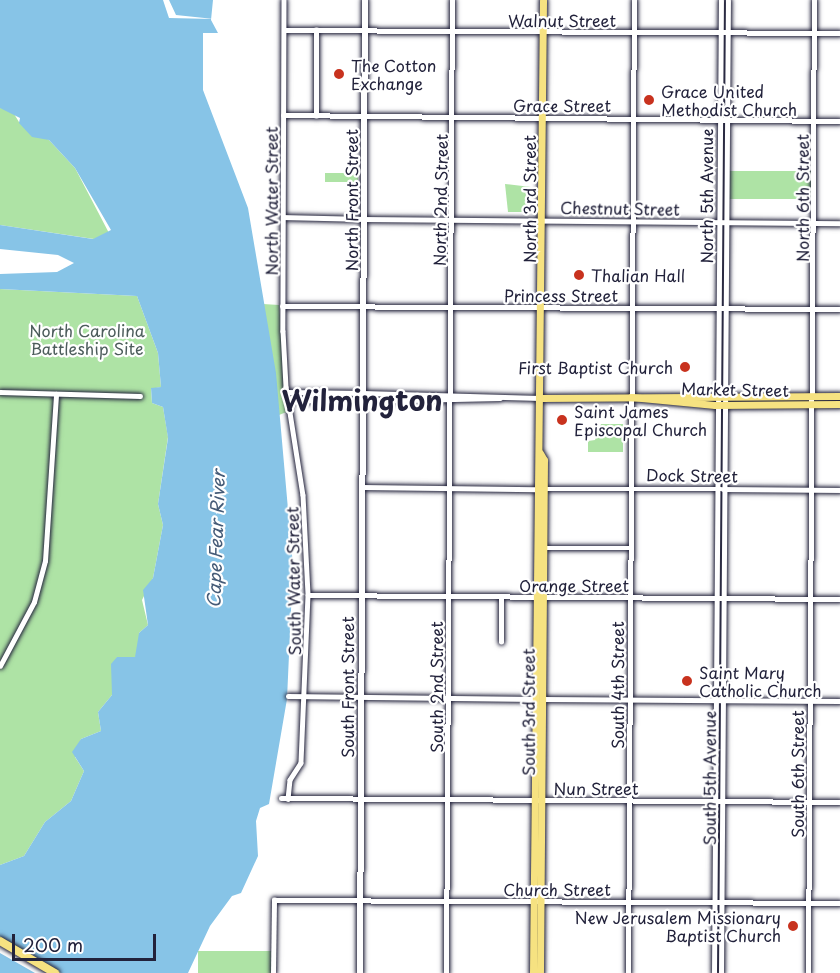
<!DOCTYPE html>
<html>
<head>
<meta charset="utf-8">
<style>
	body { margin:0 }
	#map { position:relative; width:840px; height:973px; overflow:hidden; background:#fff; font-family:"Playpen Sans",sans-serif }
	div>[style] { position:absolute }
	.green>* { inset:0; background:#aee3a5; transform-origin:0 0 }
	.water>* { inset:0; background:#87c4e7 }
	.pier>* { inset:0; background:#fff }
	.roads { filter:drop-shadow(0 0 2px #22223b) drop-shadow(0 0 2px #22223b) }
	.minor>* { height:4.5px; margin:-2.25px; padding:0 2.25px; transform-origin:2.25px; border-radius:2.25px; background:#fff }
	.tertiary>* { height:5px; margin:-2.5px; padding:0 2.5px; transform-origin:2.5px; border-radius:2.5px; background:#fff }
	.secondary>* { height:6px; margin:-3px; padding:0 3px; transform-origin:3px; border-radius:3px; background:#fff }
	.primary>* { height:7px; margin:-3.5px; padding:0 3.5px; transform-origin:3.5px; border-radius:3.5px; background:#f6e281 }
	.motorway>* { height:8px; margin:-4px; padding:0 4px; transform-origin:4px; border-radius:4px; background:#f6e281 }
	.dots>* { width:16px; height:16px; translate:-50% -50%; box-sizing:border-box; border:3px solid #fff; border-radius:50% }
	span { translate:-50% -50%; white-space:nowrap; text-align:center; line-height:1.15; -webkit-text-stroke:4.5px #fff; paint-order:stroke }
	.street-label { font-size:16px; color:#22223b }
	.poi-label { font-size:16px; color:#22223b }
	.left { translate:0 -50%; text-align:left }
	.right { translate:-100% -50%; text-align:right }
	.park-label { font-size:16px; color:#4c5c5b }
	.water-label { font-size:18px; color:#455b77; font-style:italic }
	.town-label { font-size:28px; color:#22223b; font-weight:700 }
	.scale { position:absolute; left:12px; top:934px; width:144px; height:27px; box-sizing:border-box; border:3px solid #22223b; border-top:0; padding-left:8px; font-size:18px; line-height:21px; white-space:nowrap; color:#22223b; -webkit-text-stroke:4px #fff; paint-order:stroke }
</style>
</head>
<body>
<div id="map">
	<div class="green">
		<div style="clip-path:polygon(0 108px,11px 109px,19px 122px,49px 140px,75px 168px,110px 235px,94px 239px,0 225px)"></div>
		<div style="left:728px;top:171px;width:85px;height:28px"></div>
		<div style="left:325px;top:173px;width:33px;height:9px"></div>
		<div style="clip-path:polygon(505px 184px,531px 187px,531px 212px,508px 212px)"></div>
		<div style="clip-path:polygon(0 289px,137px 296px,158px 353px,161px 387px,151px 389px,152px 403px,163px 407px,168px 437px,158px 504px,163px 525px,153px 578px,142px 600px,148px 625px,139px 633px,140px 648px,135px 658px,117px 657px,112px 695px,98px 712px,101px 731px,81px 739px,75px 757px,84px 771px,71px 801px,45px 822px,24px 856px,0 865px)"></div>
		<div style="clip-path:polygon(263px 304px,279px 305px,289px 411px,279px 415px)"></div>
		<div style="clip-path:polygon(601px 424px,623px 424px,623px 452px,588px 452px,588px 441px,595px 440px)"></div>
		<div style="left:198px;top:951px;width:73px;height:24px"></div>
	</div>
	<div class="water">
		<div style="clip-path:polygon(0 0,213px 0,211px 20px,218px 33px,203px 33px,203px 90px,248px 208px,276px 373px,293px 566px,287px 699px,269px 804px,260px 808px,256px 821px,258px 856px,241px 893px,232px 896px,210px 926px,188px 973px,0 973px,0 865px,24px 856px,45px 822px,71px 801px,84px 771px,72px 752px,81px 739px,101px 731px,98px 712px,112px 695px,111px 664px,117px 657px,135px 657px,139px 633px,148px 625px,143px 590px,153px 578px,163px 525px,158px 504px,168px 438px,163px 407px,152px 403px,151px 388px,161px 387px,158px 353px,137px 296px,0 289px,0 274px,57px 272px,74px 263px,58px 255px,0 249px,0 225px,93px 239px,111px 230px,75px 168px,49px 140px,32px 137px,19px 123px,20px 118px,0 108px)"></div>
	</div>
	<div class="pier">
		<div style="clip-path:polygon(163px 0,169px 0,176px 15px,214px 19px,169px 18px)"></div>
		<div style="clip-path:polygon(0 938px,61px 973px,35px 973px,0 953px)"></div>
	</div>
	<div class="roads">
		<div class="minor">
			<div style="left:284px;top:0;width:331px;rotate:90.2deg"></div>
			<div style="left:283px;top:331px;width:56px;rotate:86.9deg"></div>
			<div style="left:286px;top:387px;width:109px;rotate:81.1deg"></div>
			<div style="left:303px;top:495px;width:100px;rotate:87.1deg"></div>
			<div style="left:308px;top:595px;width:168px;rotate:92.4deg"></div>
			<div style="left:301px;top:763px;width:20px;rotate:123deg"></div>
			<div style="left:290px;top:780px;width:19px;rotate:96deg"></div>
			<div style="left:284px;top:30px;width:556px;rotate:0.31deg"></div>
			<div style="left:316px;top:116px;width:86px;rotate:-90deg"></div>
			<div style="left:283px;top:217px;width:81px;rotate:1.4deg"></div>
			<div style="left:282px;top:306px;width:558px;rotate:0.31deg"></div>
			<div style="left:0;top:392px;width:140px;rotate:1.6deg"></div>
			<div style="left:287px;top:392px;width:76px;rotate:0.8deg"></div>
			<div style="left:291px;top:400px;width:72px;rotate:0.8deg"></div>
			<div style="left:362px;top:487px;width:174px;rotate:0.7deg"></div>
			<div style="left:544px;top:489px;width:177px"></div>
			<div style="left:543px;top:548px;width:87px"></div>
			<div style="left:308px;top:595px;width:532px;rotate:0.43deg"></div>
			<div style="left:501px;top:642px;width:45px;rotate:-90deg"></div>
			<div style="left:0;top:666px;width:72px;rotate:-62deg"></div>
			<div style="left:34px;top:602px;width:42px;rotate:-75deg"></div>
			<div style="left:45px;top:561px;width:167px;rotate:-86.2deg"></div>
			<div style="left:288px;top:696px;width:247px;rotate:0.7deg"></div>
			<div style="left:542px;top:699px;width:298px;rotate:0.4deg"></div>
			<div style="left:281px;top:798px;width:559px;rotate:0.41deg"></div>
			<div style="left:273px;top:973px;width:73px;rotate:-89.2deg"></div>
			<div style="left:274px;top:900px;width:566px;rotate:0.3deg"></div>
			<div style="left:446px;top:973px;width:973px;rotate:-89.65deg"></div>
			<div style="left:628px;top:973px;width:973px;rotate:-89.65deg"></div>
			<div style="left:808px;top:973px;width:973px;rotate:-89.65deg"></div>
		</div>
		<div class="tertiary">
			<div style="left:283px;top:115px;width:557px;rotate:0.62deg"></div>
			<div style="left:364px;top:219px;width:476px;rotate:0.5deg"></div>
			<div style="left:363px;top:393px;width:177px;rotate:1.6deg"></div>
			<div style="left:363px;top:401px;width:137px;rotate:-1.3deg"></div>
			<div style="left:723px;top:489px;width:117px;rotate:0.5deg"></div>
			<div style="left:714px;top:973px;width:973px;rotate:-89.59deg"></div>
			<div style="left:721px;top:973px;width:973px;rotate:-89.59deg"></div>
		</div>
		<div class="secondary">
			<div style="left:360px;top:973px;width:973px;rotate:-89.71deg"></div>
		</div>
		<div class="primary">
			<div style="left:631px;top:397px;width:84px;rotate:5.4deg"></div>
			<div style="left:715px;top:405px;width:125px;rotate:-0.5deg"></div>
			<div style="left:541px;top:398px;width:299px;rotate:-0.4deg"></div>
			<div style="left:540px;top:453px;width:8px;rotate:60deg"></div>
			<div style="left:544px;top:460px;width:513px;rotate:90.45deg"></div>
			<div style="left:533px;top:973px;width:973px;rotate:-89.41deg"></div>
		</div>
		<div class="motorway">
			<div style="left:0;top:941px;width:64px;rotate:30.2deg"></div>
		</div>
	</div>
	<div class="dots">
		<div style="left:339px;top:74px;background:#c8321e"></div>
		<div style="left:649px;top:100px;background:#c8321e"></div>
		<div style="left:579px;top:275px;background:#c8321e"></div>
		<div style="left:685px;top:367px;background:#c8321e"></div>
		<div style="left:562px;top:420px;background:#c8321e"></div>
		<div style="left:687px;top:681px;background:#c8321e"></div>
		<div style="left:793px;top:926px;background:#c8321e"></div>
	</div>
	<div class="street-label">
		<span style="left:562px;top:20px">Walnut Street</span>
		<span style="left:562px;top:105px">Grace Street</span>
		<span style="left:706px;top:196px;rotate:-90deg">North 5th Avenue</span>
		<span style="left:802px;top:198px;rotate:-90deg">North 6th Street</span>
		<span style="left:529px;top:199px;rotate:-90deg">North 3rd Street</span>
		<span style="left:351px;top:200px;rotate:-90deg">North Front Street</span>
		<span style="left:440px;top:200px;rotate:-89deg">North 2nd Street</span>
		<span style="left:271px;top:201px;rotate:-90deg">North Water Street</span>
		<span style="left:620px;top:208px;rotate:1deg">Chestnut Street</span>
		<span style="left:561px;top:295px">Princess Street</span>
		<span style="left:735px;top:389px;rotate:1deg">Market Street</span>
		<span style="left:692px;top:475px;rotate:1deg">Dock Street</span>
		<span style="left:293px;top:581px;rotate:-91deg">South Water Street</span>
		<span style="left:574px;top:585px">Orange Street</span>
		<span style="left:617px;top:685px;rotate:-90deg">South 4th Street</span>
		<span style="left:347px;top:687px;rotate:-90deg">South Front Street</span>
		<span style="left:436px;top:687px;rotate:-90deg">South 2nd Street</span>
		<span style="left:528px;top:712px;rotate:-90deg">South 3rd Street</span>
		<span style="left:797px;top:774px;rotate:-90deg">South 6th Street</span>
		<span style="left:709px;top:778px;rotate:-90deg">South 5th Avenue</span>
		<span style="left:596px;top:788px">Nun Street</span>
		<span style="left:557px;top:889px">Church Street</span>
	</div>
	<div class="poi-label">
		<span class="left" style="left:351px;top:74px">The Cotton<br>Exchange</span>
		<span class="left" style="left:661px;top:100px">Grace United<br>Methodist Church</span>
		<span class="left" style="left:591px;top:275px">Thalian Hall</span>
		<span class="right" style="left:673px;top:367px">First Baptist Church</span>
		<span class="left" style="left:574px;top:420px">Saint James<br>Episcopal Church</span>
		<span class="left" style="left:699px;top:681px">Saint Mary<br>Catholic Church</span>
		<span class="right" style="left:781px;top:926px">New Jerusalem Missionary<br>Baptist Church</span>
	</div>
	<div class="park-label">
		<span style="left:87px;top:339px">North Carolina<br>Battleship Site</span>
	</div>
	<div class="water-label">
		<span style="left:216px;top:539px;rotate:-88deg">Cape Fear River</span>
	</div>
	<div class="town-label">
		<span style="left:362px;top:400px">Wilmington</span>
	</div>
	<div class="scale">200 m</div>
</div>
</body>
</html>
